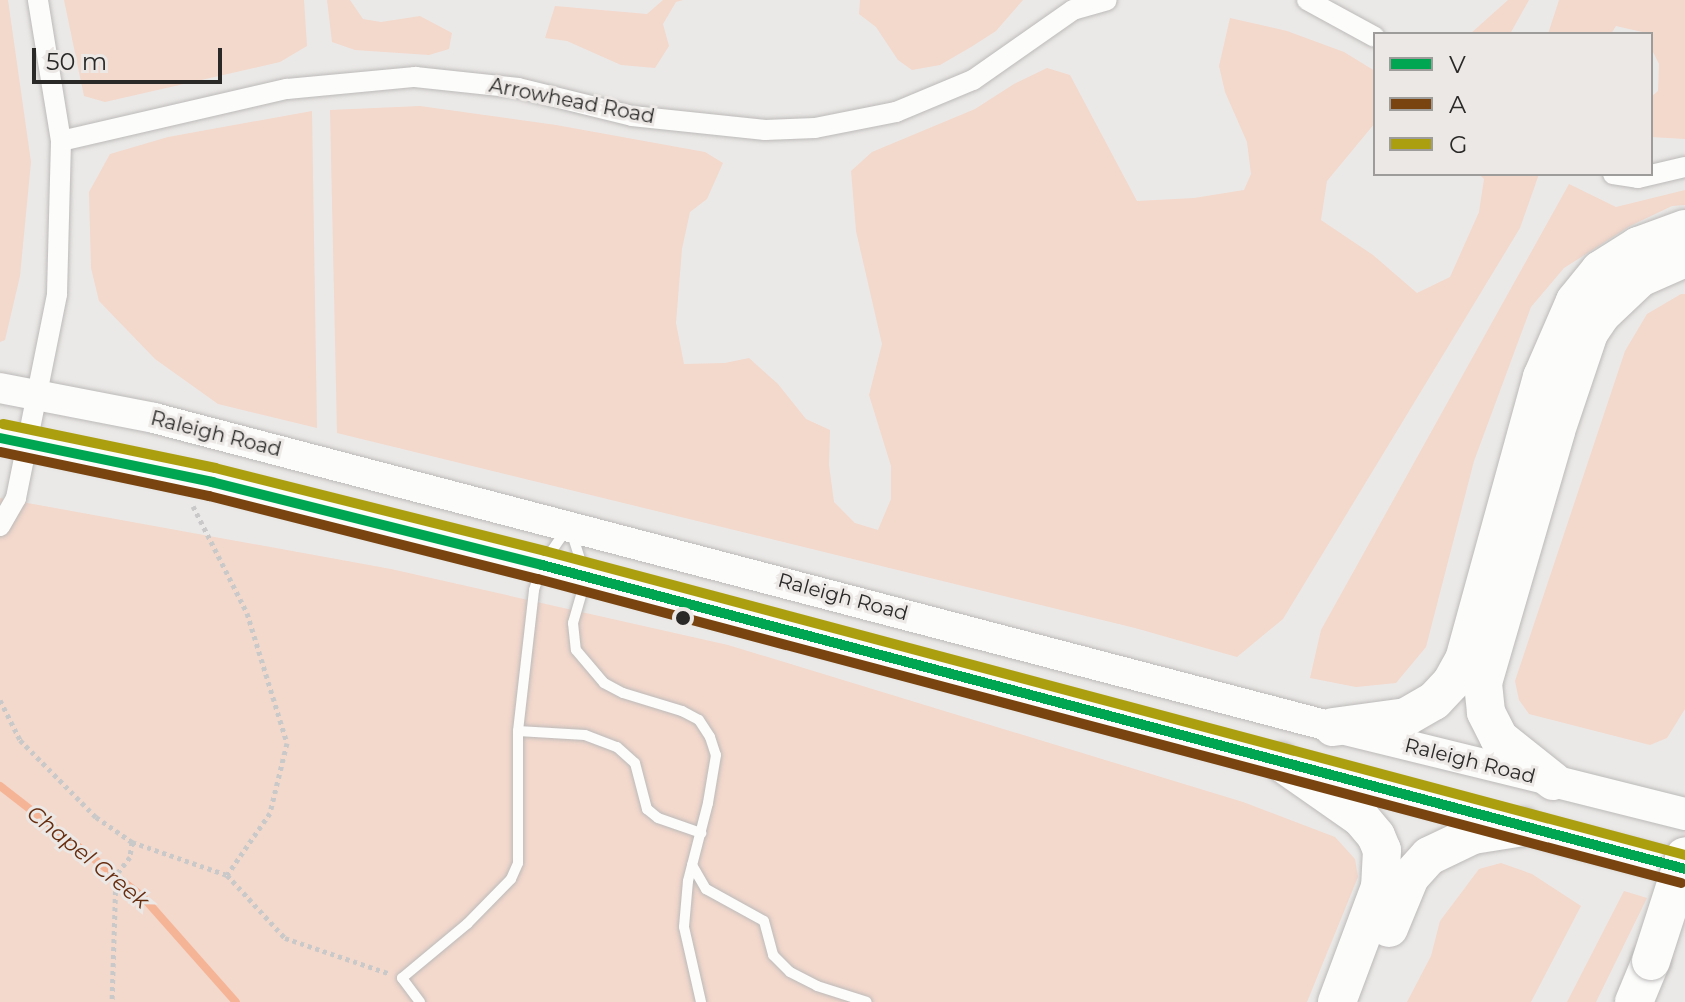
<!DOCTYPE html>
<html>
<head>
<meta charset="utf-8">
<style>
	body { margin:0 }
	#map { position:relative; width:1685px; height:1002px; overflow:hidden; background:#ebe9e7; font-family:Montserrat,sans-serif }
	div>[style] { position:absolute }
	.green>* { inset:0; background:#f3d8cc }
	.stream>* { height:8px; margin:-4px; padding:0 4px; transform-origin:4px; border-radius:4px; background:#f6b496 }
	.path>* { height:5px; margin-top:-2.5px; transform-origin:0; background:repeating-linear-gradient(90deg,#cac9c9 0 4px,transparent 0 8px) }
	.roads { filter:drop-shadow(0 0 2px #bcbab9) drop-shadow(0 0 2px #bcbab9) }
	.lane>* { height:10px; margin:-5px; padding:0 5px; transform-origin:5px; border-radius:5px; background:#fcfcfb }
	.street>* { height:20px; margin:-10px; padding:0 10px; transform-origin:10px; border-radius:10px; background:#fcfcfb }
	.secondary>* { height:30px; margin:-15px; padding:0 15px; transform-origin:15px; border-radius:15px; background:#fcfcfb }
	.primary>* { height:32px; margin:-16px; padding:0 16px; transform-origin:16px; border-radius:16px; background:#fcfcfb }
	.highway>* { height:38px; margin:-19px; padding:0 19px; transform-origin:19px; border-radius:19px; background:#fcfcfb }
	.bridges { filter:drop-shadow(0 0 2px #bcbab9) drop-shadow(0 0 2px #bcbab9) }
	.highway-bridge>* { height:38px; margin:-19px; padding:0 19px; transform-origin:19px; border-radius:19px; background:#fcfcfb }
	.bus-1>* { height:10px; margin:-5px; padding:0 5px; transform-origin:5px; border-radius:5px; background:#00a651 }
	.bus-2>* { height:10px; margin:-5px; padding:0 5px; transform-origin:5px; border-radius:5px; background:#794410 }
	.bus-3>* { height:10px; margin:-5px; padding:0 5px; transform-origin:5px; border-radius:5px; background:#ac9f0f }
	.dots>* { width:22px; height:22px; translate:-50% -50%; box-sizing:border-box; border:4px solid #ece8e6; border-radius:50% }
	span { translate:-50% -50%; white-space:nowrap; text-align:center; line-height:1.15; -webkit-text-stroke:6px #ece8e6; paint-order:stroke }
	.street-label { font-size:20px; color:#2a2928 }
	.water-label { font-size:22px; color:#672d0f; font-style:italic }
	.legend { position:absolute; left:1373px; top:32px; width:280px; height:144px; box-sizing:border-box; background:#ece8e6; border:2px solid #9e9c9a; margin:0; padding:10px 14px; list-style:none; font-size:24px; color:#2a2928 }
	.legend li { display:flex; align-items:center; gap:16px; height:40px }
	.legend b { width:40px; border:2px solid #9e9c9a }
	.scale { position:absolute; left:32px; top:48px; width:190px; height:36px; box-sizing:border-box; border:4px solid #2a2928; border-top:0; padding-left:10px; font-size:24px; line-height:28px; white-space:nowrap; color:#2a2928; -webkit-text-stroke:6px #ece8e6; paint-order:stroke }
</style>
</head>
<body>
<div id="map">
	<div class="green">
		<div style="clip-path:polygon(0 0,8px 0,31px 162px,20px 276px,5px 340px,0 342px)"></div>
		<div style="clip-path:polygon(64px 0,304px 0,307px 46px,280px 62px,105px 102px,84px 96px)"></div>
		<div style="clip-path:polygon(327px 0,350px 0,363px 19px,381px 22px,420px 16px,452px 33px,449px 49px,429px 55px,355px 50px,332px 42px)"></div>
		<div style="clip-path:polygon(663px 0,683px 0,676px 2px,663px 24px,669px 46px,655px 68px,621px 65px,567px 41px,545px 38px,555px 6px,647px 14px)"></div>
		<div style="clip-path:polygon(860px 0,1023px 0,996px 31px,971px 47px,940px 65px,912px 70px,898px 60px,876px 27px,859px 14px)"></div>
		<div style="clip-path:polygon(1508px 0,1529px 0,1510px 34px,1470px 34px)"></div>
		<div style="clip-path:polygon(1559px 0,1685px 0,1685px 139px,1651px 137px,1651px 97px,1658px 91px,1659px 64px,1651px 48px,1651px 34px,1616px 26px,1611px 34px,1548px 34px)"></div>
		<div style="clip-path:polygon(1230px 18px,1287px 31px,1344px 52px,1375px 71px,1375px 123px,1327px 181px,1321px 220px,1373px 255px,1417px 293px,1450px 277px,1479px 212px,1484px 179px,1479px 174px,1539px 174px,1520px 228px,1283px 619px,1237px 657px,1135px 628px,337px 433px,330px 110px,420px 106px,556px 125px,705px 152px,723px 163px,707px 199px,690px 212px,682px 249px,676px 323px,684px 364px,725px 363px,749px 358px,778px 384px,806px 419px,830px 430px,829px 465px,834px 502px,855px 523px,878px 530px,891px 499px,891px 466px,869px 395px,882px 344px,856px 231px,851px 171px,872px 152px,975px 109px,1014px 84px,1047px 68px,1070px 75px,1137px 201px,1194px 198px,1244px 190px,1251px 174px,1247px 142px,1225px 92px,1219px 66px)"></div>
		<div style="clip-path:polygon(312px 111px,317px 428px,218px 404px,155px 359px,99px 301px,91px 268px,89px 192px,110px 154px,168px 137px)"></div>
		<div style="clip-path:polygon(1569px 184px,1616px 207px,1685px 190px,1685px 205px,1672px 206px,1630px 226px,1564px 268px,1531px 307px,1474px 461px,1426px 647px,1396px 683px,1356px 687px,1310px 678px,1321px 630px)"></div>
		<div style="clip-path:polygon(1681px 294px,1685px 294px,1685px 709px,1667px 738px,1650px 745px,1529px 714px,1519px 700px,1515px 681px,1625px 351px,1647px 314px)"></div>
		<div style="clip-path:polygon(0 498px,391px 569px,728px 645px,1243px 802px,1335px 837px,1355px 859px,1358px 877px,1307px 1002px,0 1002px)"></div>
		<div style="clip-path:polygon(1501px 863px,1532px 874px,1581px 906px,1531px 1002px,1407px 1002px,1431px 956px,1440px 921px,1479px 869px)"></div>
		<div style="clip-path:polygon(1624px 891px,1647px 898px,1596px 1002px,1567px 1002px)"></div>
	</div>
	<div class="stream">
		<div style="left:0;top:786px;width:181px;rotate:37.8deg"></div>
		<div style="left:143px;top:897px;width:140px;rotate:48.5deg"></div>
	</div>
	<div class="path">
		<div style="left:193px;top:506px;width:120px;rotate:63.2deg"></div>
		<div style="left:247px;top:613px;width:136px;rotate:72.9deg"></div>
		<div style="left:287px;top:743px;width:72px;rotate:103.7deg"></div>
		<div style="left:270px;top:813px;width:75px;rotate:124.7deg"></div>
		<div style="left:0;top:700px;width:45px;rotate:63.4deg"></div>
		<div style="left:20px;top:740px;width:108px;rotate:45.4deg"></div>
		<div style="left:96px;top:817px;width:44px;rotate:34.8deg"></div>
		<div style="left:132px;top:842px;width:15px;rotate:98deg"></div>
		<div style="left:130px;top:857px;width:23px;rotate:128deg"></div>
		<div style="left:116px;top:875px;width:127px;rotate:91.8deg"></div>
		<div style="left:132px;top:842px;width:101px;rotate:19.2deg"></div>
		<div style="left:227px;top:875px;width:86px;rotate:47.4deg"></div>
		<div style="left:285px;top:938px;width:109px;rotate:18.8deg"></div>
	</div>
	<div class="roads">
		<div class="lane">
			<div style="left:572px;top:534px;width:46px;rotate:72.3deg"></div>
			<div style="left:586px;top:578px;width:47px;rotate:106.1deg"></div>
			<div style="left:573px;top:623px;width:27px;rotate:84deg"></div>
			<div style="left:576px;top:650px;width:43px;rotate:49.7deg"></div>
			<div style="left:604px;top:683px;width:21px;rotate:28deg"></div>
			<div style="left:623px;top:693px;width:62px;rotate:17deg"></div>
			<div style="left:682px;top:711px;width:19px;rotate:28deg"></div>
			<div style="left:699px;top:720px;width:20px;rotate:57deg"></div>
			<div style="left:710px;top:737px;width:19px;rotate:72deg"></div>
			<div style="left:716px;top:755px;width:49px;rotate:99.5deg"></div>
			<div style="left:708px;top:803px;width:81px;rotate:104.4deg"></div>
			<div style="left:688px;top:881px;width:46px;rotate:95deg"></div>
			<div style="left:684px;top:927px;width:77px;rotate:77.2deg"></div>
			<div style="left:518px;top:731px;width:67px;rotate:3.4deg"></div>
			<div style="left:585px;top:735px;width:34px;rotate:21deg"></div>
			<div style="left:617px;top:747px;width:24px;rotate:42deg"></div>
			<div style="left:635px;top:763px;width:48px;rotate:75.4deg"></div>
			<div style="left:647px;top:809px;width:14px;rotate:39deg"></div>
			<div style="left:658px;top:818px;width:46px;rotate:19.2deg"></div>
			<div style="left:692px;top:865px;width:28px;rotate:60deg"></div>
			<div style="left:706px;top:889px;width:66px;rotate:28.9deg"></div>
			<div style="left:764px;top:921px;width:35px;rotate:75deg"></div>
			<div style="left:773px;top:955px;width:24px;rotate:45deg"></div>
			<div style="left:790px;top:972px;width:30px;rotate:27deg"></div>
			<div style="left:817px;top:986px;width:52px;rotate:17.7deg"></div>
			<div style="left:420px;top:1002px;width:30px;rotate:-127deg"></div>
			<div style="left:402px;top:978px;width:85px;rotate:-39.7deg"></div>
			<div style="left:467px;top:924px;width:63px;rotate:-45.6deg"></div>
			<div style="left:511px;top:879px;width:17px;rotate:-66deg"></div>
			<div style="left:518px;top:863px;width:132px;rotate:-90deg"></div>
			<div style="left:518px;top:731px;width:142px;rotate:-83.5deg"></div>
			<div style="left:534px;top:590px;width:26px;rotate:-72deg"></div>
			<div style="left:542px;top:565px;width:42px;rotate:-55.6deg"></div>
		</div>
		<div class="street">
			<div style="left:1307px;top:0;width:77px;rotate:28.6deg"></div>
			<div style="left:61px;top:141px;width:232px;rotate:-13deg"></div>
			<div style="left:287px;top:89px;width:129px;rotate:-5.4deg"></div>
			<div style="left:415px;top:77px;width:104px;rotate:6.1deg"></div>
			<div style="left:518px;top:88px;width:117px;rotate:13.8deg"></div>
			<div style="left:632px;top:116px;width:134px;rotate:6deg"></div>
			<div style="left:765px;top:130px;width:50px;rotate:-2.3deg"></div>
			<div style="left:815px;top:128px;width:83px;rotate:-11.2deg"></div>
			<div style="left:896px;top:112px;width:83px;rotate:-22.6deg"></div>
			<div style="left:973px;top:80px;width:122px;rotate:-35deg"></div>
			<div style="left:1073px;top:10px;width:35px;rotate:-16deg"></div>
			<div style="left:1613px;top:174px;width:25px;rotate:9deg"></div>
			<div style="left:1638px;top:178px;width:48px;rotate:-13.2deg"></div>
			<div style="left:0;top:526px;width:32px;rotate:-60deg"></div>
			<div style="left:16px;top:498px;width:208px;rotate:-78.6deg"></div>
			<div style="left:57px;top:294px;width:153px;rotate:-88.5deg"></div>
			<div style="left:61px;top:141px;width:143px;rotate:-99.3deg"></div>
		</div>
		<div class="secondary">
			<div style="left:0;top:388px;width:157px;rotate:11deg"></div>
			<div style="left:154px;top:418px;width:1219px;rotate:14.69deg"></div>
			<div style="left:1333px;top:727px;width:222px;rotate:13.8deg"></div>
			<div style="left:0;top:438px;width:217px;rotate:11.7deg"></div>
			<div style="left:212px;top:482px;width:340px;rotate:14.1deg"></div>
			<div style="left:542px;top:565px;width:1009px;rotate:14.93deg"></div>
		</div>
		<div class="primary">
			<div style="left:1553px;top:781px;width:136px;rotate:14deg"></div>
			<div style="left:1523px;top:827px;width:167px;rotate:14.5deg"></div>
		</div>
		<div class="highway">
			<div style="left:1333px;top:727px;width:74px;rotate:-7.8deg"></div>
			<div style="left:1406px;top:717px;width:32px;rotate:-30deg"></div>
			<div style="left:1434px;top:701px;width:25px;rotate:-47deg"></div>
			<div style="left:1451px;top:683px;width:26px;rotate:-61deg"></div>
			<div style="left:1464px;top:660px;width:294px;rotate:-74.6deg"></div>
			<div style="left:1542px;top:377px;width:83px;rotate:-66.5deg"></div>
			<div style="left:1575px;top:301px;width:40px;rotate:-51deg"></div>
			<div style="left:1600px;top:270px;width:45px;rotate:-32.3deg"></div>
			<div style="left:1638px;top:246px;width:50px;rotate:-19.9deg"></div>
			<div style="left:1281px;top:762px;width:98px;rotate:35deg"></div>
			<div style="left:1361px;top:818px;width:23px;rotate:50deg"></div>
			<div style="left:1376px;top:836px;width:15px;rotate:67deg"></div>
			<div style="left:1382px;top:850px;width:37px;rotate:93deg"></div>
			<div style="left:1380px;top:887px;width:123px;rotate:110.5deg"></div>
			<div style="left:1553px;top:781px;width:69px;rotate:-141.5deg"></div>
			<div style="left:1499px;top:738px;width:29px;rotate:-117deg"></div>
			<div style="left:1486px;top:712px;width:29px;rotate:-96deg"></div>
			<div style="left:1483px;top:683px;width:262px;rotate:-73.8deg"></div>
			<div style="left:1556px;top:431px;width:103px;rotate:-71.4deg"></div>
			<div style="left:1589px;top:333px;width:23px;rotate:-56deg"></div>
			<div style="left:1602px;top:314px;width:52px;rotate:-43.5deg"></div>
			<div style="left:1640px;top:278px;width:49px;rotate:-24deg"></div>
			<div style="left:1389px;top:928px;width:55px;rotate:-67.6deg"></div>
			<div style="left:1410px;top:877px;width:28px;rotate:-48deg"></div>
			<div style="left:1429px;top:856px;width:49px;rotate:-25.5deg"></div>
			<div style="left:1473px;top:835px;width:51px;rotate:-9.1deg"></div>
			<div style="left:1634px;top:1002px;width:44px;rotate:-67.5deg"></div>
		</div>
	</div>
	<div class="bridges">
		<div class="highway-bridge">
			<div style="left:1651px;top:961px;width:110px;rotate:-72.1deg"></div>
		</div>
	</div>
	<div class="bus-1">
		<div style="left:0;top:438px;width:217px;rotate:11.7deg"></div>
		<div style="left:212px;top:482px;width:340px;rotate:14.1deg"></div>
		<div style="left:542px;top:565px;width:1183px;rotate:14.89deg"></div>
	</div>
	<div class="bus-2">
		<div style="left:0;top:452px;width:214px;rotate:11.9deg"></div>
		<div style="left:209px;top:496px;width:339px;rotate:14.2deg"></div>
		<div style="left:538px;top:579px;width:1183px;rotate:14.89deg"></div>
	</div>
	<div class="bus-3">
		<div style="left:3px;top:424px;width:217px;rotate:11.7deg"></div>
		<div style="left:215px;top:468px;width:340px;rotate:14.1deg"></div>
		<div style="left:545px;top:551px;width:1180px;rotate:14.93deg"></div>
	</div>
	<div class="dots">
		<div style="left:683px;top:618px;background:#2a2928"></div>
	</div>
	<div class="street-label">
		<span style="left:572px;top:101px;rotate:11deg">Arrowhead Road</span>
		<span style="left:216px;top:434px;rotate:14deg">Raleigh Road</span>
		<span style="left:843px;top:597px;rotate:15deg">Raleigh Road</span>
		<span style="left:1470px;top:761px;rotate:14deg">Raleigh Road</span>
	</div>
	<div class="water-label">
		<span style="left:88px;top:857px;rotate:39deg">Chapel Creek</span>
	</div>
	<ul class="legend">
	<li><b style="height:10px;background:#00a651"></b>V</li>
	<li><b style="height:10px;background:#794410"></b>A</li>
	<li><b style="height:10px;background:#ac9f0f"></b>G</li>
	</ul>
	<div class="scale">50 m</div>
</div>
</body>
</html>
